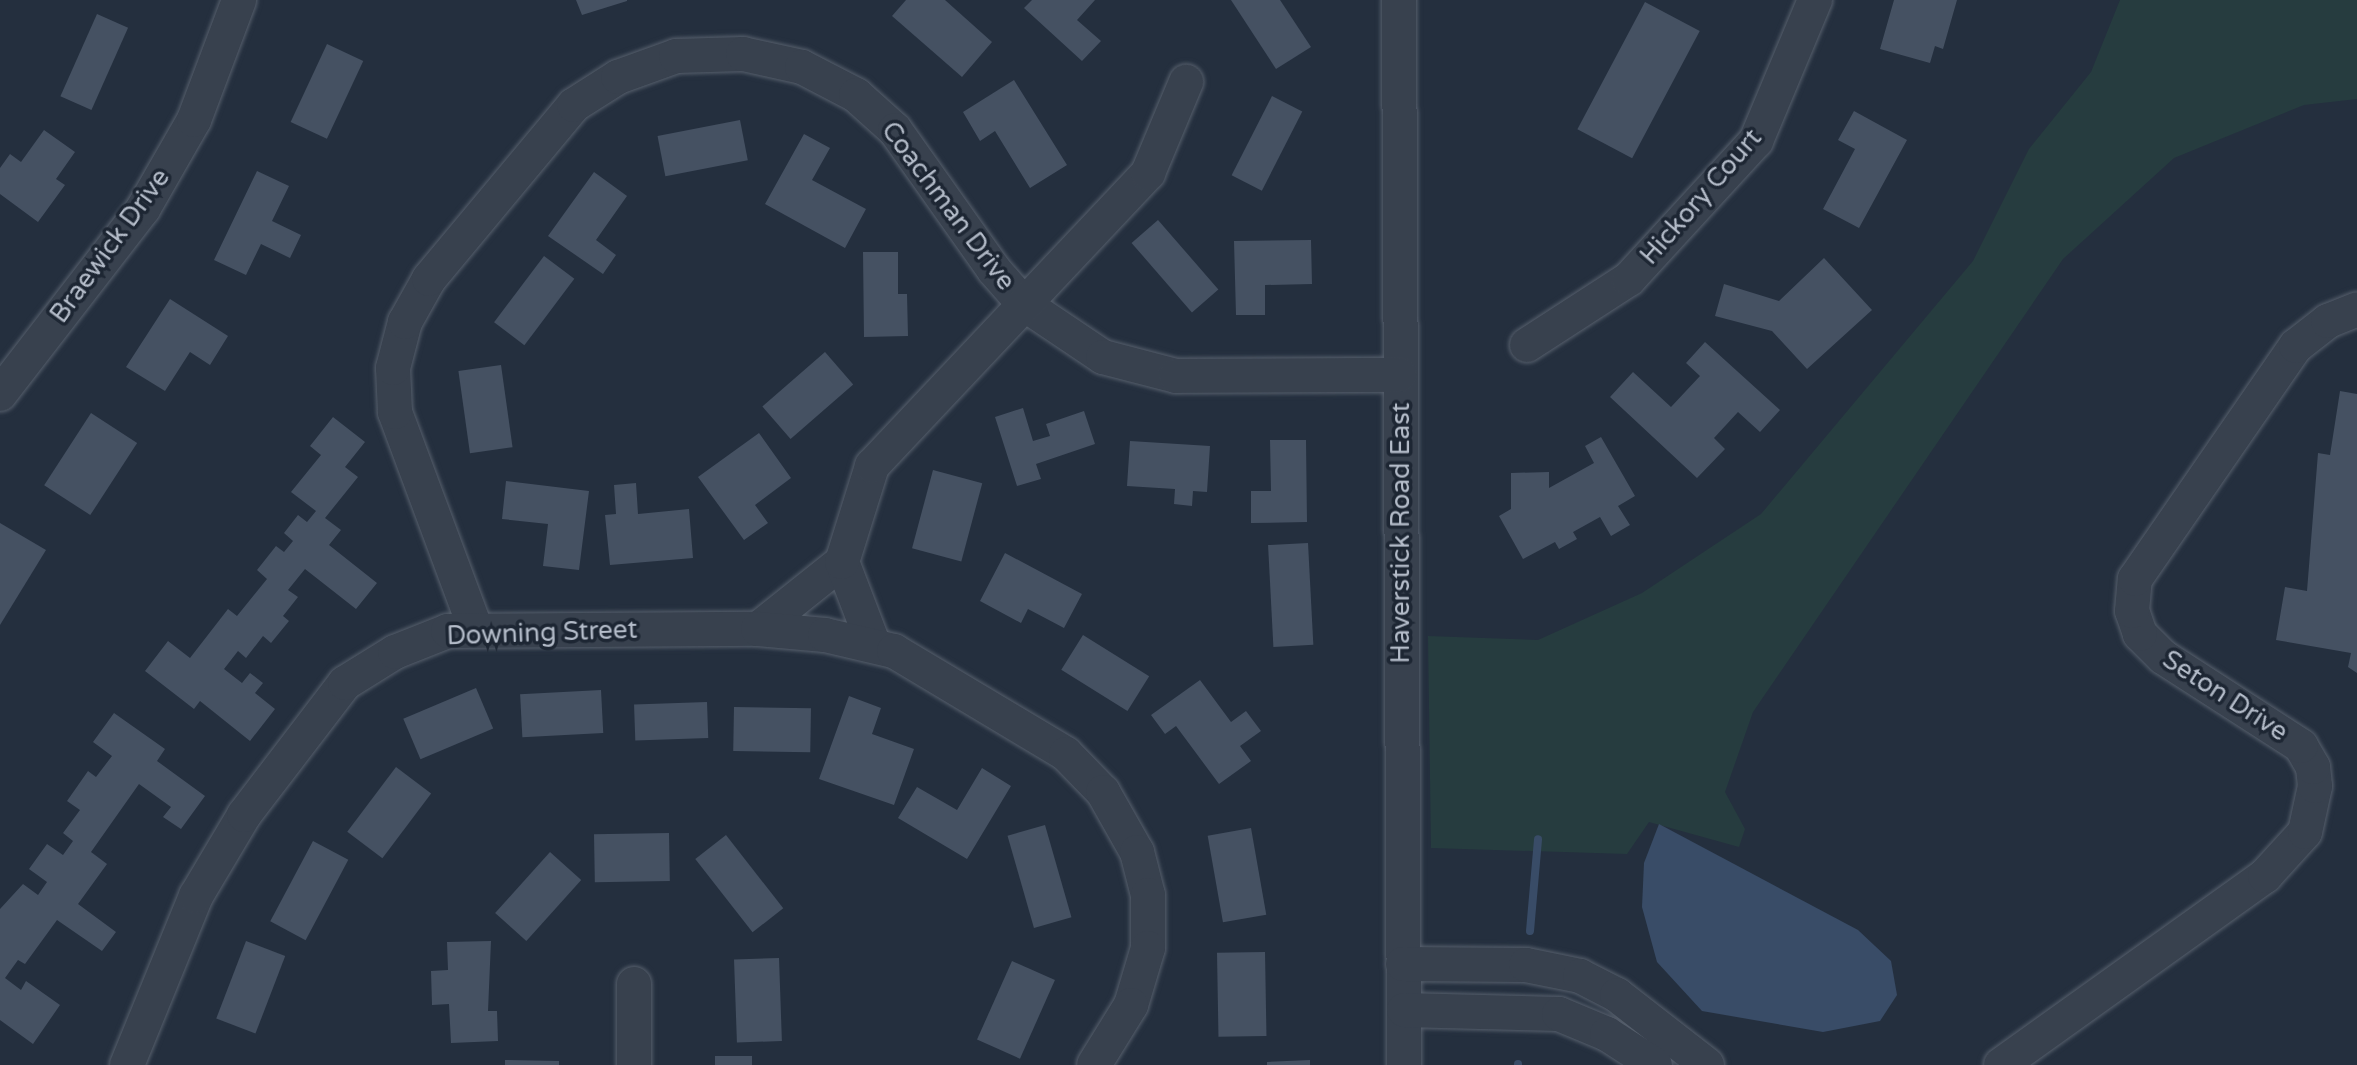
<!DOCTYPE html>
<html>
<head>
<meta charset="utf-8">
<style>
	body { margin:0 }
	#map { position:relative; width:2357px; height:1065px; overflow:hidden; background:#242f3e; font-family:"Varela Round",sans-serif }
	div>[style] { position:absolute }
	.green>* { inset:0; background:#263c3f }
	.water>* { inset:0; background:#394c67 }
	.stream>* { height:8px; margin:-4px; padding:0 4px; transform-origin:4px; border-radius:4px; background:#394c67 }
	.building>* { inset:0; background:#455162; transform-origin:0 0 }
	.roads { filter:drop-shadow(0 0 2px #565f6c) drop-shadow(0 0 2px #565f6c) }
	.minor>* { height:34px; margin:-17px; padding:0 17px; transform-origin:17px; border-radius:17px; background:#38414e }
	span { translate:-50% -50%; white-space:nowrap; text-align:center; line-height:1.15; -webkit-text-stroke:7px #1d2633; paint-order:stroke }
	.street-label { font-size:26px; color:#b4bcc9 }
</style>
</head>
<body>
<div id="map">
	<div class="green">
		<div style="clip-path:polygon(2120px 0,2357px 0,2357px 99px,2304px 105px,2174px 158px,2063px 259px,1753px 712px,1725px 792px,1745px 829px,1739px 847px,1649px 822px,1627px 854px,1431px 848px,1428px 636px,1538px 640px,1642px 593px,1761px 514px,1973px 261px,2029px 149px,2091px 72px)"></div>
	</div>
	<div class="water">
		<div style="clip-path:polygon(1659px 824px,1858px 930px,1891px 961px,1897px 995px,1880px 1021px,1823px 1032px,1702px 1011px,1657px 962px,1642px 907px,1644px 863px)"></div>
	</div>
	<div class="stream">
		<div style="left:1530px;top:931px;width:92px;rotate:-85deg"></div>
		<div style="left:1518px;top:1065px;width:1px;rotate:-90deg"></div>
	</div>
	<div class="building">
		<div style="clip-path:polygon(576px 0,627px 0,627px 1px,582px 15px)"></div>
		<div style="clip-path:polygon(906px 0,945px 0,992px 42px,962px 77px,892px 16px)"></div>
		<div style="clip-path:polygon(1032px 0,1095px 0,1077px 20px,1101px 41px,1082px 61px,1024px 8px)"></div>
		<div style="clip-path:polygon(1231px 0,1280px 0,1311px 47px,1276px 69px)"></div>
		<div style="clip-path:polygon(1894px 0,1957px 0,1943px 49px,1935px 46px,1930px 63px,1880px 49px)"></div>
		<div style="left:1645px;top:2px;width:62px;height:144px;rotate:28deg"></div>
		<div style="left:97px;top:14px;width:34px;height:90px;rotate:24deg"></div>
		<div style="left:327px;top:44px;width:40px;height:86px;rotate:25deg"></div>
		<div style="clip-path:polygon(1014px 80px,1067px 165px,1030px 188px,995px 131px,980px 141px,963px 112px)"></div>
		<div style="left:1272px;top:96px;width:34px;height:89px;rotate:27deg"></div>
		<div style="clip-path:polygon(1854px 111px,1907px 140px,1859px 228px,1823px 209px,1855px 149px,1838px 140px)"></div>
		<div style="left:740px;top:120px;width:41px;height:84px;rotate:79deg"></div>
		<div style="clip-path:polygon(44px 130px,75px 152px,56px 179px,65px 185px,38px 222px,0 194px,0 168px,10px 154px,21px 162px)"></div>
		<div style="clip-path:polygon(804px 134px,830px 148px,812px 180px,866px 209px,845px 248px,765px 204px)"></div>
		<div style="clip-path:polygon(257px 171px,289px 186px,272px 221px,301px 235px,290px 258px,261px 244px,246px 275px,214px 260px)"></div>
		<div style="clip-path:polygon(594px 172px,627px 196px,596px 240px,616px 255px,603px 274px,548px 236px)"></div>
		<div style="left:1158px;top:220px;width:92px;height:35px;rotate:49deg"></div>
		<div style="clip-path:polygon(1311px 240px,1312px 284px,1265px 285px,1265px 315px,1236px 315px,1234px 241px)"></div>
		<div style="clip-path:polygon(863px 252px,898px 252px,898px 294px,907px 294px,908px 336px,864px 337px)"></div>
		<div style="left:544px;top:256px;width:38px;height:83px;rotate:37deg"></div>
		<div style="clip-path:polygon(1824px 258px,1872px 310px,1807px 369px,1772px 331px,1715px 316px,1724px 284px,1779px 301px)"></div>
		<div style="clip-path:polygon(170px 299px,228px 336px,210px 365px,190px 352px,165px 391px,126px 367px)"></div>
		<div style="clip-path:polygon(1705px 342px,1780px 410px,1760px 432px,1738px 412px,1714px 438px,1725px 449px,1697px 478px,1610px 397px,1633px 372px,1671px 407px,1700px 376px,1686px 363px)"></div>
		<div style="left:825px;top:352px;width:43px;height:83px;rotate:49deg"></div>
		<div style="left:501px;top:365px;width:83px;height:43px;rotate:82deg"></div>
		<div style="clip-path:polygon(2340px 391px,2357px 394px,2357px 673px,2348px 667px,2351px 653px,2276px 640px,2285px 587px,2307px 591px,2318px 453px,2330px 455px)"></div>
		<div style="clip-path:polygon(1023px 408px,1033px 441px,1050px 436px,1046px 424px,1084px 411px,1095px 444px,1036px 464px,1041px 479px,1017px 486px,995px 417px)"></div>
		<div style="left:91px;top:413px;width:55px;height:86px;rotate:33deg"></div>
		<div style="clip-path:polygon(333px 417px,365px 442px,345px 467px,358px 477px,325px 518px,341px 530px,329px 545px,377px 583px,356px 609px,305px 569px,288px 590px,298px 597px,283px 616px,289px 621px,271px 643px,263px 636px,246px 658px,238px 651px,224px 669px,242px 683px,250px 673px,263px 683px,255px 693px,275px 709px,250px 741px,200px 701px,194px 709px,145px 671px,168px 641px,190px 658px,228px 609px,237px 616px,267px 579px,257px 570px,276px 546px,284px 552px,293px 541px,284px 533px,298px 515px,307px 522px,316px 511px,291px 492px,321px 455px,310px 446px)"></div>
		<div style="clip-path:polygon(759px 433px,791px 478px,755px 505px,768px 523px,744px 540px,698px 477px)"></div>
		<div style="clip-path:polygon(1601px 437px,1635px 496px,1618px 506px,1630px 525px,1611px 536px,1600px 517px,1573px 532px,1577px 539px,1559px 549px,1555px 542px,1523px 559px,1499px 516px,1511px 509px,1511px 473px,1549px 472px,1549px 488px,1594px 463px,1585px 446px)"></div>
		<div style="clip-path:polygon(1270px 440px,1306px 440px,1307px 522px,1251px 523px,1251px 491px,1271px 491px)"></div>
		<div style="clip-path:polygon(1130px 441px,1210px 446px,1207px 492px,1193px 491px,1192px 506px,1174px 504px,1175px 489px,1127px 486px)"></div>
		<div style="left:933px;top:470px;width:51px;height:81px;rotate:15deg"></div>
		<div style="clip-path:polygon(506px 481px,589px 491px,579px 570px,543px 566px,548px 524px,502px 519px)"></div>
		<div style="clip-path:polygon(636px 483px,638px 514px,689px 509px,693px 558px,610px 565px,605px 515px,616px 514px,614px 485px)"></div>
		<div style="clip-path:polygon(0 523px,46px 550px,0 625px)"></div>
		<div style="left:1308px;top:543px;width:102px;height:40px;rotate:87deg"></div>
		<div style="clip-path:polygon(1005px 553px,1082px 594px,1064px 628px,1028px 609px,1021px 623px,980px 601px)"></div>
		<div style="left:1083px;top:635px;width:78px;height:41px;rotate:32deg"></div>
		<div style="clip-path:polygon(1200px 680px,1231px 722px,1246px 711px,1261px 731px,1240px 746px,1251px 761px,1219px 784px,1176px 726px,1165px 734px,1151px 715px)"></div>
		<div style="left:476px;top:688px;width:44px;height:79px;rotate:67deg"></div>
		<div style="left:601px;top:690px;width:43px;height:81px;rotate:87deg"></div>
		<div style="clip-path:polygon(849px 696px,881px 708px,872px 734px,914px 749px,894px 805px,819px 779px)"></div>
		<div style="left:707px;top:702px;width:36px;height:73px;rotate:88deg"></div>
		<div style="left:734px;top:707px;width:77px;height:44px;rotate:1deg"></div>
		<div style="clip-path:polygon(114px 713px,165px 749px,157px 761px,205px 796px,181px 829px,163px 817px,171px 807px,139px 784px,91px 852px,107px 864px,78px 904px,116px 932px,102px 951px,57px 920px,25px 964px,18px 960px,5px 978px,21px 990px,26px 981px,60px 1005px,33px 1044px,0 1020px,0 909px,23px 884px,38px 895px,47px 882px,29px 869px,47px 844px,63px 855px,73px 841px,63px 833px,80px 810px,67px 801px,88px 771px,96px 777px,112px 756px,93px 742px)"></div>
		<div style="left:396px;top:767px;width:44px;height:81px;rotate:37deg"></div>
		<div style="clip-path:polygon(982px 768px,1011px 786px,967px 859px,898px 818px,917px 787px,957px 810px)"></div>
		<div style="left:1045px;top:825px;width:96px;height:39px;rotate:74deg"></div>
		<div style="left:1251px;top:828px;width:88px;height:44px;rotate:80deg"></div>
		<div style="left:669px;top:833px;width:48px;height:75px;rotate:89deg"></div>
		<div style="left:726px;top:835px;width:93px;height:39px;rotate:52deg"></div>
		<div style="left:313px;top:841px;width:40px;height:91px;rotate:28deg"></div>
		<div style="left:550px;top:852px;width:42px;height:82px;rotate:42deg"></div>
		<div style="left:246px;top:941px;width:42px;height:83px;rotate:21deg"></div>
		<div style="clip-path:polygon(491px 941px,488px 1011px,497px 1011px,498px 1041px,451px 1043px,449px 1004px,432px 1005px,431px 971px,448px 970px,447px 942px)"></div>
		<div style="left:1265px;top:952px;width:84px;height:48px;rotate:89deg"></div>
		<div style="left:779px;top:958px;width:83px;height:45px;rotate:88deg"></div>
		<div style="left:1012px;top:961px;width:47px;height:86px;rotate:24deg"></div>
		<div style="left:752px;top:1056px;width:9px;height:37px;rotate:90deg"></div>
		<div style="clip-path:polygon(505px 1060px,559px 1061px,559px 1065px,505px 1065px)"></div>
		<div style="clip-path:polygon(1310px 1060px,1310px 1065px,1267px 1065px,1267px 1062px)"></div>
	</div>
	<div class="roads">
		<div class="minor">
			<div style="left:1399px;top:0;width:1065px;rotate:89.73deg"></div>
			<div style="left:1527px;top:345px;width:121px;rotate:-32.9deg"></div>
			<div style="left:1629px;top:279px;width:188px;rotate:-47.4deg"></div>
			<div style="left:1756px;top:141px;width:153px;rotate:-67.3deg"></div>
			<div style="left:0;top:394px;width:234px;rotate:-52.3deg"></div>
			<div style="left:143px;top:209px;width:103px;rotate:-60.2deg"></div>
			<div style="left:194px;top:120px;width:128px;rotate:-69.4deg"></div>
			<div style="left:758px;top:629px;width:107px;rotate:-38.6deg"></div>
			<div style="left:476px;top:630px;width:233px;rotate:-110.4deg"></div>
			<div style="left:395px;top:412px;width:44px;rotate:-92.6deg"></div>
			<div style="left:393px;top:368px;width:48px;rotate:-75.4deg"></div>
			<div style="left:405px;top:322px;width:49px;rotate:-60.8deg"></div>
			<div style="left:429px;top:279px;width:226px;rotate:-50.2deg"></div>
			<div style="left:574px;top:105px;width:52px;rotate:-32.5deg"></div>
			<div style="left:618px;top:77px;width:62px;rotate:-19.9deg"></div>
			<div style="left:676px;top:56px;width:67px;rotate:-1.7deg"></div>
			<div style="left:743px;top:54px;width:60px;rotate:12.4deg"></div>
			<div style="left:802px;top:67px;width:61px;rotate:27.4deg"></div>
			<div style="left:856px;top:95px;width:52px;rotate:41.9deg"></div>
			<div style="left:895px;top:130px;width:171px;rotate:54.7deg"></div>
			<div style="left:994px;top:270px;width:45px;rotate:48.6deg"></div>
			<div style="left:1024px;top:304px;width:95px;rotate:33.9deg"></div>
			<div style="left:1103px;top:357px;width:75px;rotate:14.6deg"></div>
			<div style="left:1176px;top:376px;width:224px;rotate:-0.3deg"></div>
			<div style="left:873px;top:643px;width:87px;rotate:-110.9deg"></div>
			<div style="left:842px;top:562px;width:101px;rotate:-72.6deg"></div>
			<div style="left:872px;top:466px;width:403px;rotate:-46.7deg"></div>
			<div style="left:1148px;top:173px;width:99px;rotate:-67.3deg"></div>
			<div style="left:1403px;top:964px;width:123px;rotate:0.5deg"></div>
			<div style="left:1526px;top:965px;width:55px;rotate:11.5deg"></div>
			<div style="left:1580px;top:976px;width:42px;rotate:27.2deg"></div>
			<div style="left:1617px;top:995px;width:114px;rotate:37.9deg"></div>
			<div style="left:634px;top:984px;width:81px;rotate:90deg"></div>
			<div style="left:1404px;top:1010px;width:155px;rotate:1.5deg"></div>
			<div style="left:1559px;top:1014px;width:52px;rotate:22.6deg"></div>
			<div style="left:1607px;top:1034px;width:57px;rotate:32.9deg"></div>
			<div style="left:127px;top:1065px;width:183px;rotate:-67.8deg"></div>
			<div style="left:196px;top:896px;width:94px;rotate:-59.3deg"></div>
			<div style="left:244px;top:815px;width:166px;rotate:-52.6deg"></div>
			<div style="left:345px;top:683px;width:59px;rotate:-31.8deg"></div>
			<div style="left:395px;top:652px;width:57px;rotate:-21.6deg"></div>
			<div style="left:448px;top:631px;width:310px;rotate:-0.4deg"></div>
			<div style="left:758px;top:629px;width:67px;rotate:5.1deg"></div>
			<div style="left:825px;top:635px;width:71px;rotate:13.1deg"></div>
			<div style="left:894px;top:651px;width:200px;rotate:30.9deg"></div>
			<div style="left:1066px;top:754px;width:53px;rotate:45.8deg"></div>
			<div style="left:1103px;top:792px;width:69px;rotate:60.5deg"></div>
			<div style="left:1137px;top:852px;width:44px;rotate:75.7deg"></div>
			<div style="left:1148px;top:895px;width:53px;rotate:90deg"></div>
			<div style="left:1148px;top:948px;width:59px;rotate:106.6deg"></div>
			<div style="left:1131px;top:1005px;width:70px;rotate:121.7deg"></div>
			<div style="left:2001px;top:1065px;width:325px;rotate:-35.6deg"></div>
			<div style="left:2265px;top:876px;width:59px;rotate:-47.7deg"></div>
			<div style="left:2305px;top:832px;width:47px;rotate:-77.7deg"></div>
			<div style="left:2315px;top:786px;width:19px;rotate:-96deg"></div>
			<div style="left:2313px;top:767px;width:24px;rotate:-120deg"></div>
			<div style="left:2301px;top:746px;width:164px;rotate:-147.2deg"></div>
			<div style="left:2163px;top:657px;width:33px;rotate:-135deg"></div>
			<div style="left:2140px;top:634px;width:24px;rotate:-109deg"></div>
			<div style="left:2132px;top:611px;width:32px;rotate:-85deg"></div>
			<div style="left:2135px;top:579px;width:283px;rotate:-55.4deg"></div>
			<div style="left:2296px;top:346px;width:41px;rotate:-38deg"></div>
			<div style="left:2328px;top:321px;width:31px;rotate:-22deg"></div>
		</div>
	</div>
	<div class="street-label">
		<span style="left:1701px;top:197px;rotate:-49deg">Hickory Court</span>
		<span style="left:948px;top:206px;rotate:53deg">Coachman Drive</span>
		<span style="left:110px;top:246px;rotate:-54deg">Braewick Drive</span>
		<span style="left:1401px;top:533px;rotate:-90deg">Haverstick Road East</span>
		<span style="left:542px;top:633px;rotate:-2deg">Downing Street</span>
		<span style="left:2225px;top:696px;rotate:33deg">Seton Drive</span>
	</div>
</div>
</body>
</html>
